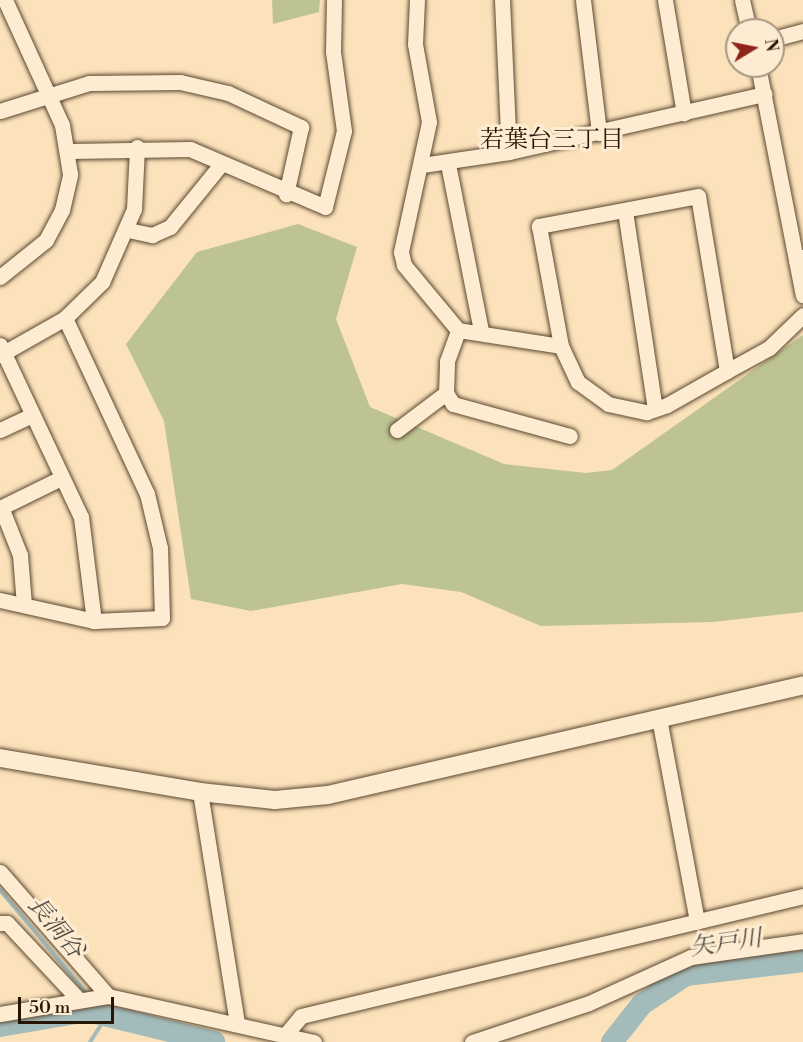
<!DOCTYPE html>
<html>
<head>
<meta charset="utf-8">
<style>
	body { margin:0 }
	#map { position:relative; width:803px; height:1042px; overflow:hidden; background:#fce2ba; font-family:"Libre Bodoni","Noto Serif JP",serif }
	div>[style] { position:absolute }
	.green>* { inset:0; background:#bdc491 }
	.stream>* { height:4px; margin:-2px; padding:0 2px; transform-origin:2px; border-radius:2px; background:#a3bbba }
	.river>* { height:22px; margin:-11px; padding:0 11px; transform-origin:11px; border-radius:11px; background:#a3bbba }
	.roads { filter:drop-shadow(0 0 2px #5b4832) drop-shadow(0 0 2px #5b4832) }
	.minor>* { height:15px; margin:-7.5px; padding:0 7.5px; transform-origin:7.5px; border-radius:7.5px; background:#fdecd2 }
	.tertiary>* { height:18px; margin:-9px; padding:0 9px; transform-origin:9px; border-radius:9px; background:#fdecd2 }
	span { translate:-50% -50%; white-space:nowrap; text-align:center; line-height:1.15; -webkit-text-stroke:6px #fdecd2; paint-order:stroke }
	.neighbourhood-label { font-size:24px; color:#251505 }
	.water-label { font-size:24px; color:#514f44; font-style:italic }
	.north { position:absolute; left:725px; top:18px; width:60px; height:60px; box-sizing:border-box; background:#fdecd2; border:2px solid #a79680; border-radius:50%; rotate:80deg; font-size:16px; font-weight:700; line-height:24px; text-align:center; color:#251505 }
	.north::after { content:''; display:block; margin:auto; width:21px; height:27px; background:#8f2418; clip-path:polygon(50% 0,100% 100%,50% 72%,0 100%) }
	.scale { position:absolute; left:18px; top:997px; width:96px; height:27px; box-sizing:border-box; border:3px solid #251505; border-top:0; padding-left:8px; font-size:18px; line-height:21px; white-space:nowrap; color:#251505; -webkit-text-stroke:4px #fdecd2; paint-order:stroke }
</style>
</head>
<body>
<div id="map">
	<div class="green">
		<div style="clip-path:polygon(272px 0,320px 0,319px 12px,273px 24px)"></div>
		<div style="clip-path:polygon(298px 224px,357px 247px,336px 319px,370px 407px,504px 464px,586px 473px,612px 470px,803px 335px,803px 612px,713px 622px,541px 626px,461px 592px,402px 584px,251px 611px,191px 599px,164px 421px,126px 344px,197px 252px)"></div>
	</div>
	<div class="stream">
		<div style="left:0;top:890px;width:137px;rotate:50deg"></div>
		<div style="left:90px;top:1042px;width:30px;rotate:-57deg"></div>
		<div style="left:106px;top:1017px;width:18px;rotate:-128deg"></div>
	</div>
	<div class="river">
		<div style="left:0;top:1026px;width:89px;rotate:-9.7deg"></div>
		<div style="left:88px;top:1011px;width:130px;rotate:13.8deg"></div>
		<div style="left:612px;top:1042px;width:48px;rotate:-51.7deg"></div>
		<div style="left:642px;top:1004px;width:53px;rotate:-33.4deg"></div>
		<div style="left:686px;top:975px;width:118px;rotate:-6.8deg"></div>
	</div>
	<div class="roads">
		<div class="minor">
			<div style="left:417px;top:0;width:44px;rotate:92.6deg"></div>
			<div style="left:415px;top:44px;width:79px;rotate:79.8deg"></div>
			<div style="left:429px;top:122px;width:133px;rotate:102.2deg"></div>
			<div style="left:401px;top:252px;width:13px;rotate:77deg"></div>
			<div style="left:404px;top:265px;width:85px;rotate:50.3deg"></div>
			<div style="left:458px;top:330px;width:104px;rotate:8.8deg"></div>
			<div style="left:502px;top:0;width:152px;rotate:87.4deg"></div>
			<div style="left:583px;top:0;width:134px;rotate:83.1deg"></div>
			<div style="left:665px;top:0;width:115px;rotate:80.5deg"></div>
			<div style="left:742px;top:0;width:31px;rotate:77deg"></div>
			<div style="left:773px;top:39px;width:31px;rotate:-15deg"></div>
			<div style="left:758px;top:66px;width:198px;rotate:78.9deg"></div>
			<div style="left:796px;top:260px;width:8px;rotate:-23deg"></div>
			<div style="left:0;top:111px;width:93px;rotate:-17.5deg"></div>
			<div style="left:89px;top:83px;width:91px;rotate:-0.6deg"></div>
			<div style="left:180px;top:82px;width:49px;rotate:12.9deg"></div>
			<div style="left:228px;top:93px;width:81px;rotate:25deg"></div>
			<div style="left:301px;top:127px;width:69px;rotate:102.6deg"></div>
			<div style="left:70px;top:151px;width:120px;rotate:-1deg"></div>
			<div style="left:190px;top:149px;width:147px;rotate:23.2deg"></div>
			<div style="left:325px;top:207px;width:78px;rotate:-76deg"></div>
			<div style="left:344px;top:131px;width:80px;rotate:-97.9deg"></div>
			<div style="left:333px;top:52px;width:52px;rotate:-88.9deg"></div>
			<div style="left:448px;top:164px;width:170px;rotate:78.8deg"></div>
			<div style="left:422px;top:165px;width:88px;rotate:-8.5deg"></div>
			<div style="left:509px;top:152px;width:262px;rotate:-12.8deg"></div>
			<div style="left:625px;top:211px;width:200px;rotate:81.4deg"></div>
			<div style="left:128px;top:230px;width:25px;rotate:12deg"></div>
			<div style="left:152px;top:235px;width:20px;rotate:-24deg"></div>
			<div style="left:170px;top:227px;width:82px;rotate:-50.9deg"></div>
			<div style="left:796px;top:260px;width:36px;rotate:79deg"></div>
			<div style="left:0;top:277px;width:59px;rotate:-38.8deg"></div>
			<div style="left:46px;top:240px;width:34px;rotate:-62deg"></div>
			<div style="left:62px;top:210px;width:37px;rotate:-77deg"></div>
			<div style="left:70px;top:174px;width:50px;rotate:-99.3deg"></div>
			<div style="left:62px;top:125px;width:137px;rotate:-114.5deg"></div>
			<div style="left:0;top:345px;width:190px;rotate:64.8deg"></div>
			<div style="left:81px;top:517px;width:105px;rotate:82.9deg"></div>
			<div style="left:0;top:355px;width:75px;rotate:-29.6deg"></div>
			<div style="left:65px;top:318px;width:52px;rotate:-44.2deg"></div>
			<div style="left:102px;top:282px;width:80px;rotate:-66.3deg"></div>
			<div style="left:134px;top:209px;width:62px;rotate:-87.2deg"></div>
			<div style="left:727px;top:371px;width:177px;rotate:-99.4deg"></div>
			<div style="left:698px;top:196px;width:162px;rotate:169.3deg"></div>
			<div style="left:539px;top:226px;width:122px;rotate:79.6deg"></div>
			<div style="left:561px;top:346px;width:40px;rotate:65deg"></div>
			<div style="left:578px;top:382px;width:37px;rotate:36deg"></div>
			<div style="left:608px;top:404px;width:40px;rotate:12deg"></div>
			<div style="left:647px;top:412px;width:21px;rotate:-19deg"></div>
			<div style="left:667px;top:405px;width:69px;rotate:-29.5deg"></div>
			<div style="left:727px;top:371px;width:48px;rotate:-28.7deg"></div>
			<div style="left:769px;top:348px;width:47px;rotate:-44.1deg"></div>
			<div style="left:446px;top:393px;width:13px;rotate:58deg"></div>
			<div style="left:453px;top:404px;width:121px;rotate:15.3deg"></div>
			<div style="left:0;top:430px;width:35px;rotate:-25deg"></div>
			<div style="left:397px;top:430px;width:61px;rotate:-37.1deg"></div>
			<div style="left:446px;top:393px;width:32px;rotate:-88deg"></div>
			<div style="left:447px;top:361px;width:33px;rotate:-70deg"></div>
			<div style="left:1px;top:507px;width:52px;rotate:68.4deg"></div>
			<div style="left:20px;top:555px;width:50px;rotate:85.4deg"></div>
			<div style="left:0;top:508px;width:68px;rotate:-26.2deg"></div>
			<div style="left:0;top:600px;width:96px;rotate:12.6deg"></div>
			<div style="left:94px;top:621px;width:68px;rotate:-2.5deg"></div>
			<div style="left:162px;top:618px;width:70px;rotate:-91.6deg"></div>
			<div style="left:160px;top:548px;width:56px;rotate:-103.5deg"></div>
			<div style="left:147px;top:494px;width:194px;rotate:-115deg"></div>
			<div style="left:659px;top:718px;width:207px;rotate:79.4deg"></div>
			<div style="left:200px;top:792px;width:234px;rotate:80.9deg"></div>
			<div style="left:0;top:872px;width:164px;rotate:48.9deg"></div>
			<div style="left:0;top:923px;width:7px"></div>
			<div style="left:7px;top:923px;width:104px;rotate:46.9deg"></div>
			<div style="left:0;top:1014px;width:109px;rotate:-9.5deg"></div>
			<div style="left:108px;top:996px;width:211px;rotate:12.6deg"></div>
			<div style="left:286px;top:1034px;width:23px;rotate:-50deg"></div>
			<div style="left:301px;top:1016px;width:516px;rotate:-13.44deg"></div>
			<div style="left:472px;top:1042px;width:123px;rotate:-18.4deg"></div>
			<div style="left:589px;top:1003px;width:112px;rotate:-24.3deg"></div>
			<div style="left:691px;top:957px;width:113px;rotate:-8.1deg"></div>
		</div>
		<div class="tertiary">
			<div style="left:0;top:758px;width:203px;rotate:9.6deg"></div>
			<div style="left:200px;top:792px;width:75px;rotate:6.1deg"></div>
			<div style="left:275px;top:800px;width:53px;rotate:-5.4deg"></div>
			<div style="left:328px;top:795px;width:488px;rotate:-13deg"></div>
		</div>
	</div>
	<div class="neighbourhood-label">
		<span style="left:552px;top:141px">若葉台三丁目</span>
	</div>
	<div class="water-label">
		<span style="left:55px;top:928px;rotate:50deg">長洞谷</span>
		<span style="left:726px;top:944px;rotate:-8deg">矢戸川</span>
	</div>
	<div class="north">N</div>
	<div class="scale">50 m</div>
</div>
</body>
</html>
